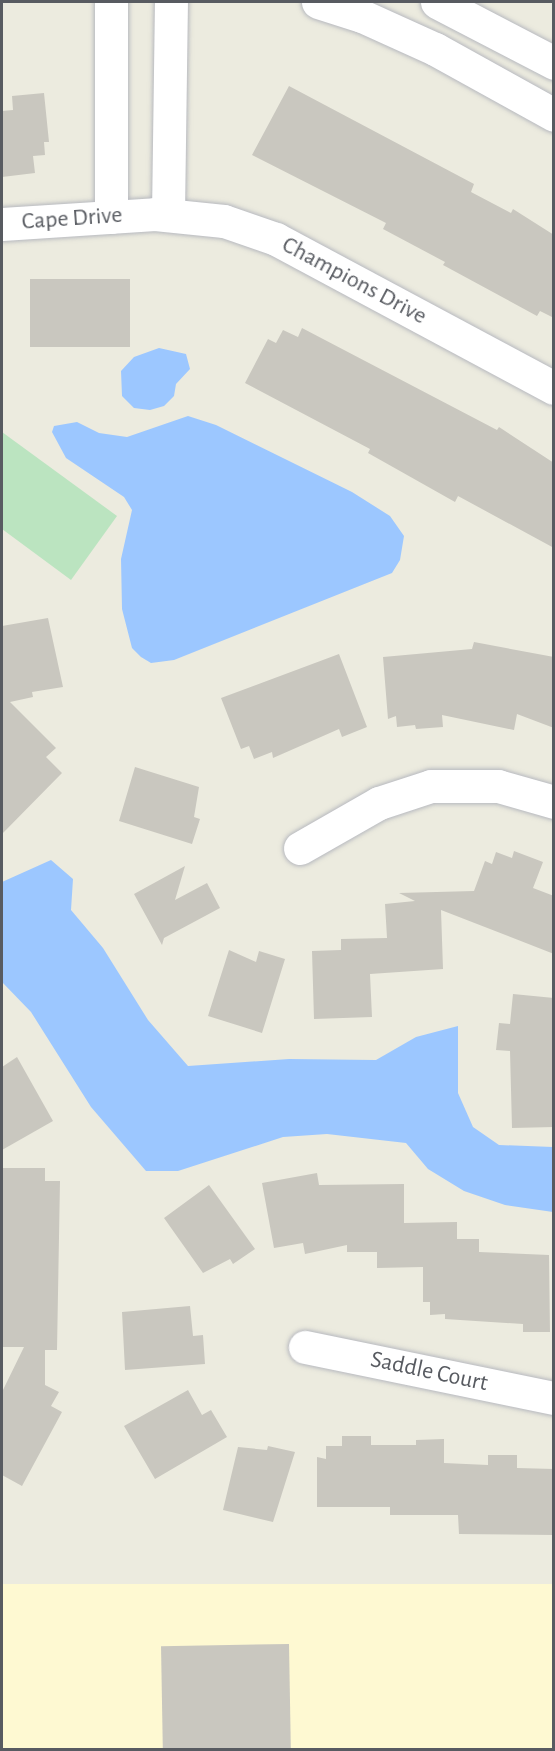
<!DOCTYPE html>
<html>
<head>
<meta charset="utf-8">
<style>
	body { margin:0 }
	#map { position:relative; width:555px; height:1751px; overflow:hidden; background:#ecebdf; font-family:"Alegreya Sans",sans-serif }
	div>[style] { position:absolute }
	.commercial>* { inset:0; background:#fef9d2; transform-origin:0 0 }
	.green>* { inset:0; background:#bbe4c0 }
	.water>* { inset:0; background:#9cc7ff }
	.building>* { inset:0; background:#c9c7bf; transform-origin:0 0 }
	.roads { filter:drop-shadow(0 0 2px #b7b9bf) drop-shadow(0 0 2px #b7b9bf) }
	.street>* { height:33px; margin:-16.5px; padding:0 16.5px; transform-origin:16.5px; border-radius:16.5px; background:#fff }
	span { translate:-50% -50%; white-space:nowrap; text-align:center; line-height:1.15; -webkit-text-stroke:5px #fff; paint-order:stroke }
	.street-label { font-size:24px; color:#585b61 }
	.frame { position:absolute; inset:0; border:3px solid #585b61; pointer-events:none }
</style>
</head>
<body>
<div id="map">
	<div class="commercial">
		<div style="left:2px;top:1584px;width:551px;height:165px"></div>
	</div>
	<div class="green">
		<div style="clip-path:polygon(2px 432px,117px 516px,71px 580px,2px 529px)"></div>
	</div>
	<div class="water">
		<div style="clip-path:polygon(159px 348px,186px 354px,190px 369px,176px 384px,174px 396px,164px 406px,150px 410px,134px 408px,122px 396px,121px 371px,134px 357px)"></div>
		<div style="clip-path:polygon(188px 416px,216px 425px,352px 492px,390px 516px,404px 536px,400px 560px,392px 573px,174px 660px,151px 663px,141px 657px,132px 648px,122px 609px,121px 559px,132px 510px,124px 497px,66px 458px,52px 432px,54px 426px,77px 422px,99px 433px,127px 437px)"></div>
		<div style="clip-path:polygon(51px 860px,73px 879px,71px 910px,103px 948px,148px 1020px,188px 1066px,289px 1059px,376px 1060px,416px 1037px,458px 1026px,458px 1093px,473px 1127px,499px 1145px,553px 1147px,553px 1212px,505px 1205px,464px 1191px,428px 1169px,406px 1143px,327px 1134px,283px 1137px,178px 1171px,146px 1171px,91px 1107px,31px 1012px,2px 982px,2px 882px)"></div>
	</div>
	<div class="building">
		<div style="clip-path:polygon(289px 86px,474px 184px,471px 192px,511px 213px,513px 209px,554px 235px,554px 318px,540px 311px,537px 316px,443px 265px,445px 262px,383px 229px,386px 223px,252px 155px)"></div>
		<div style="clip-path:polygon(44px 93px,49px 142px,44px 142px,45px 155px,33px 156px,35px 173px,2px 177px,2px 111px,13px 110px,12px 96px)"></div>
		<div style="left:130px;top:279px;width:68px;height:100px;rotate:90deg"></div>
		<div style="clip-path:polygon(302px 328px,497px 430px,499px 427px,554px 463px,554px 548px,458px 496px,455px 502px,368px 453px,370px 449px,245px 383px,268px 339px,276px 343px,283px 330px,298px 337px)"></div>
		<div style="clip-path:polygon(48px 618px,63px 687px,32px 692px,33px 697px,10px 702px,56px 748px,46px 757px,62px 773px,2px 834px,2px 626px)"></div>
		<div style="clip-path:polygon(474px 642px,554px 657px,554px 728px,517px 714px,514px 730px,442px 715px,443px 727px,416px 729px,415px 725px,397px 727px,396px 716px,388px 719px,383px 657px,472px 649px)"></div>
		<div style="clip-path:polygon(339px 654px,367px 727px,342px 737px,339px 729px,273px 758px,272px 752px,254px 759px,249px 746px,241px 749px,221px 698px)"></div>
		<div style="clip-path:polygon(135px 767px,199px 787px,194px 817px,200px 819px,192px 844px,119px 821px)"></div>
		<div style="clip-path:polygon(514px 851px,543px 862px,533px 888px,554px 896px,554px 954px,441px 910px,443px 969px,370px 974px,372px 1017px,314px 1019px,312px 951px,341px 950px,341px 939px,387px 938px,385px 904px,415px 901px,399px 893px,474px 891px,485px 861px,492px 864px,496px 852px,512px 858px)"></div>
		<div style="clip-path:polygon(185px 866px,175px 900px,207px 883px,220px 908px,164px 938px,162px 945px,134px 894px)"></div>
		<div style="clip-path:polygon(229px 950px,256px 962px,259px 951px,285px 959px,262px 1033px,208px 1016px)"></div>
		<div style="clip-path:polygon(513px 994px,554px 998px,554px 1127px,512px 1128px,510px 1051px,496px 1050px,499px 1023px,510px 1024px)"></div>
		<div style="clip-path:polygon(17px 1057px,53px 1121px,2px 1150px,2px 1067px)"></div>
		<div style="clip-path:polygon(2px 1168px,45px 1168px,45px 1181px,60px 1181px,57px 1350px,45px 1350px,45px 1385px,59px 1392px,51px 1406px,62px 1412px,22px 1486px,2px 1475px,2px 1392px,24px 1347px,2px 1347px)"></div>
		<div style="clip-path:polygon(317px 1173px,319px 1185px,404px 1184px,404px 1223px,457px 1222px,457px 1239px,479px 1239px,479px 1252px,549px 1255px,550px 1332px,523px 1332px,523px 1324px,445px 1319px,445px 1314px,430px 1315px,430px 1302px,423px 1302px,423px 1267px,377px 1268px,377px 1252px,347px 1252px,347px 1245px,305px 1254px,303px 1243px,274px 1248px,262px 1183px)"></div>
		<div style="clip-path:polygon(209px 1185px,255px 1249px,233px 1264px,230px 1259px,203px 1273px,164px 1218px)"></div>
		<div style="clip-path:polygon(190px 1306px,193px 1336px,203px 1335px,205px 1364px,125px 1370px,122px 1312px)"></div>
		<div style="clip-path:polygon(188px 1390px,202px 1415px,211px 1410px,227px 1437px,155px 1479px,124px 1426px)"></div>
		<div style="clip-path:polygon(342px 1436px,371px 1436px,371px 1445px,416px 1445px,416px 1440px,444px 1439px,444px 1463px,488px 1465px,488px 1455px,517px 1455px,517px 1468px,554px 1469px,554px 1535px,459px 1534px,458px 1515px,390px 1515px,390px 1507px,317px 1507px,317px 1457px,326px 1459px,326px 1446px,342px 1446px)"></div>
		<div style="clip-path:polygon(268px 1446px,295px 1452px,273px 1522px,223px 1510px,238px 1447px,267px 1450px)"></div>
		<div style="left:289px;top:1644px;width:105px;height:128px;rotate:89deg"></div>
	</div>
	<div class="roads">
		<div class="street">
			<div style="left:111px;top:2px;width:215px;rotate:90deg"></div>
			<div style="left:318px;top:2px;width:46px;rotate:17.7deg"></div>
			<div style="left:362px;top:16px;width:80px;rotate:24.3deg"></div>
			<div style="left:435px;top:49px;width:136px;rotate:29deg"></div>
			<div style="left:437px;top:2px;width:132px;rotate:27.5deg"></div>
			<div style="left:168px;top:214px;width:212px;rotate:-89.2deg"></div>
			<div style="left:2px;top:224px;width:153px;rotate:-3.7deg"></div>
			<div style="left:155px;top:214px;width:69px;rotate:5.8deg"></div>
			<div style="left:224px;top:221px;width:55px;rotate:19.1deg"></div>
			<div style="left:276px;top:239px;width:315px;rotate:28.2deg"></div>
			<div style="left:300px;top:848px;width:91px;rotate:-29.7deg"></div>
			<div style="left:379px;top:803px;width:55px;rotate:-18.1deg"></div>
			<div style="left:431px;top:786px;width:67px"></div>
			<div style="left:498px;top:786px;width:58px;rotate:15.9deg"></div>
			<div style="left:305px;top:1347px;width:254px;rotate:11.6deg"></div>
		</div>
	</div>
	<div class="street-label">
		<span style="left:72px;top:219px;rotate:-4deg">Cape Drive</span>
		<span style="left:354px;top:281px;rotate:28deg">Champions Drive</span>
		<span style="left:429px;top:1372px;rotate:12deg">Saddle Court</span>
	</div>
	<div class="frame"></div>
</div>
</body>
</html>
